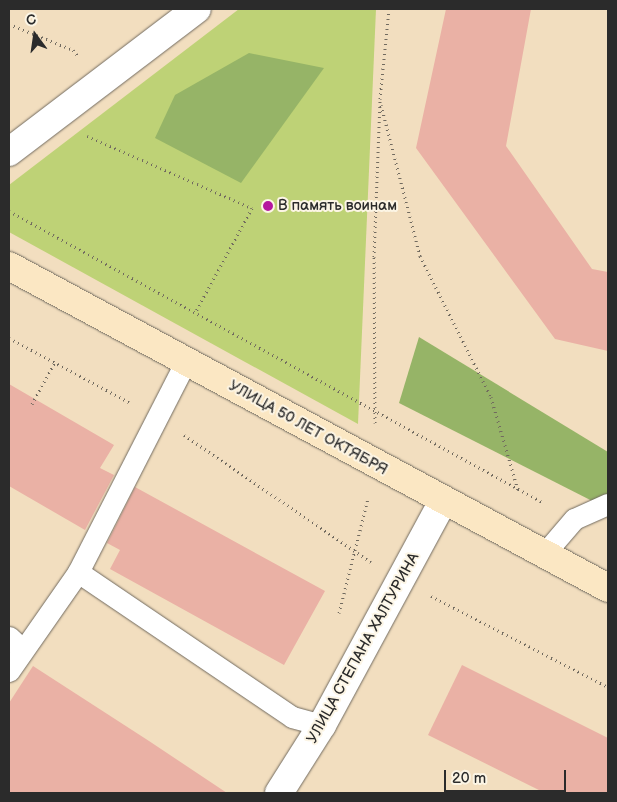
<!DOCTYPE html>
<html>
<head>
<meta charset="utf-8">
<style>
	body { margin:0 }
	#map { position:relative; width:617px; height:802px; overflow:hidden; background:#f2debf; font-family:"Balsamiq Sans",sans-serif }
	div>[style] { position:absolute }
	.green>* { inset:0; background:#bed276 }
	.forest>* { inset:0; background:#96b467 }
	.building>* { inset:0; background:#eab1a5 }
	.path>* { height:3px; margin-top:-1.5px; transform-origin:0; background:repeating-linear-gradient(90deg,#716a5f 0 1px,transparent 0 5px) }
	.roads { filter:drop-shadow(0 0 1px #716a5f) drop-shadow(0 0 1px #716a5f) }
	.lane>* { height:21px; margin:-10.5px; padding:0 10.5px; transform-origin:10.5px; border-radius:10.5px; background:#fff }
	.street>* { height:28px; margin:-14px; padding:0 14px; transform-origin:14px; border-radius:14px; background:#fff }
	.secondary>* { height:28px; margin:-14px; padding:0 14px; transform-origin:14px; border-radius:14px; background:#fbe7c3 }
	.dots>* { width:14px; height:14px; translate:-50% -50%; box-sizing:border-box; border:2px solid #fcf5e5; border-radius:50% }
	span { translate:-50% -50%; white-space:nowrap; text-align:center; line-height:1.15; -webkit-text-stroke:4px #fcf5e5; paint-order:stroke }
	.poi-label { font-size:15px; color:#2b2b2b }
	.left { translate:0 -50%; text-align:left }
	.street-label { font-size:15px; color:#2b2b2b }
	.frame { position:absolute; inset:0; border:10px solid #2b2b2b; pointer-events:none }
	.north { position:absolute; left:10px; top:10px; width:50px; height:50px; -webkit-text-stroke:4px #fcf5e5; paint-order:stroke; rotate:346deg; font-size:14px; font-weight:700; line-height:20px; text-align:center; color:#2b2b2b }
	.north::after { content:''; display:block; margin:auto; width:18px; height:22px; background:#2b2b2b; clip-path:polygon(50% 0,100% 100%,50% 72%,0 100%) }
	.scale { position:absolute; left:444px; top:770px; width:122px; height:22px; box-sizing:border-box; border:2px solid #2b2b2b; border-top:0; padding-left:6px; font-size:15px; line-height:18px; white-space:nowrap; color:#2b2b2b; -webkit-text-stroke:4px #fcf5e5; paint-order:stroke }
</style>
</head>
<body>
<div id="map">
	<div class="green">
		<div style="clip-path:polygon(239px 9px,376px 9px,358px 424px,9px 232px,9px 185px)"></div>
	</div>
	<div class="forest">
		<div style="clip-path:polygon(249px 53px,324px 68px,241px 183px,155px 138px,175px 95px)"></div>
		<div style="clip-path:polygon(419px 337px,608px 452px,608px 509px,399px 403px)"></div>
	</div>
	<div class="building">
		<div style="clip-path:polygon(446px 9px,531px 9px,506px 146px,592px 269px,608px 272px,608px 351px,555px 339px,416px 148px)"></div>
		<div style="clip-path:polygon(9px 384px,114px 445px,100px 468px,114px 475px,85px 530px,9px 486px)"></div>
		<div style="clip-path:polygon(135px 487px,325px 591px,284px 665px,110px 569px,120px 550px,107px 543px)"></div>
		<div style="clip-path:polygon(462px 665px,608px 738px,608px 793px,545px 793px,428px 735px)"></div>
		<div style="clip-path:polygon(33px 666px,149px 741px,227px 793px,9px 793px,9px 703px)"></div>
	</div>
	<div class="path">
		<div style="left:9px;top:24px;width:69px;rotate:22.1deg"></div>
		<div style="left:73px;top:50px;width:8px;rotate:50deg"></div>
		<div style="left:381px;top:105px;width:156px;rotate:75.5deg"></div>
		<div style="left:420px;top:256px;width:158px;rotate:63.3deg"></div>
		<div style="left:491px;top:397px;width:97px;rotate:73.8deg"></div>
		<div style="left:87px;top:136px;width:180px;rotate:23.6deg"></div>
		<div style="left:252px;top:208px;width:119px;rotate:118.5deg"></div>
		<div style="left:9px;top:211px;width:609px;rotate:28.63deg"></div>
		<div style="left:9px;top:338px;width:136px;rotate:28.1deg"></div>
		<div style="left:32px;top:404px;width:48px;rotate:-61.3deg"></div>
		<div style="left:375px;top:423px;width:166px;rotate:-90.3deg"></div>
		<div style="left:374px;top:257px;width:158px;rotate:-87.8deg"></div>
		<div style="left:380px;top:99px;width:90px;rotate:-84.3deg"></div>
		<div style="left:184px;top:435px;width:226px;rotate:34.2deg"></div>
		<div style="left:431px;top:596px;width:199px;rotate:27.2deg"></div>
		<div style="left:339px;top:613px;width:119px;rotate:-75.8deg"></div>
	</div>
	<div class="roads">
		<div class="lane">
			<div style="left:544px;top:554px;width:46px;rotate:-49.4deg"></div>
			<div style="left:574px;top:519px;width:37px;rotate:-24deg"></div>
			<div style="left:78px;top:572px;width:237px;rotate:-62.9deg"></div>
			<div style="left:9px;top:637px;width:19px;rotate:43deg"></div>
			<div style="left:9px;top:671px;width:121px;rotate:-55.1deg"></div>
			<div style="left:78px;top:572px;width:258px;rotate:34.1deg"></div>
			<div style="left:292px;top:717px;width:31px;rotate:15deg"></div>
		</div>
		<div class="street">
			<div style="left:9px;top:152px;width:236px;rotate:-37.3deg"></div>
			<div style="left:279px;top:793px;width:80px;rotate:-57.7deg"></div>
			<div style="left:322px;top:725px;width:255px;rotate:-61.6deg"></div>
		</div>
		<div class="secondary">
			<div style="left:9px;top:266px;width:680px;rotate:28.26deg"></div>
		</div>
	</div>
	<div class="dots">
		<div style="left:268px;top:206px;background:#b5179e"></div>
	</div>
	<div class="poi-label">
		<span class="left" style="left:278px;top:206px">В память воинам</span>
	</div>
	<div class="street-label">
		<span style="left:308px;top:428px;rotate:29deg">УЛИЦА 50 ЛЕТ ОКТЯБРЯ</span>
		<span style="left:363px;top:648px;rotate:-61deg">УЛИЦА СТЕПАНА ХАЛТУРИНА</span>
	</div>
	<div class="frame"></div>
	<div class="north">С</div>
	<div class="scale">20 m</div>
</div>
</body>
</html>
